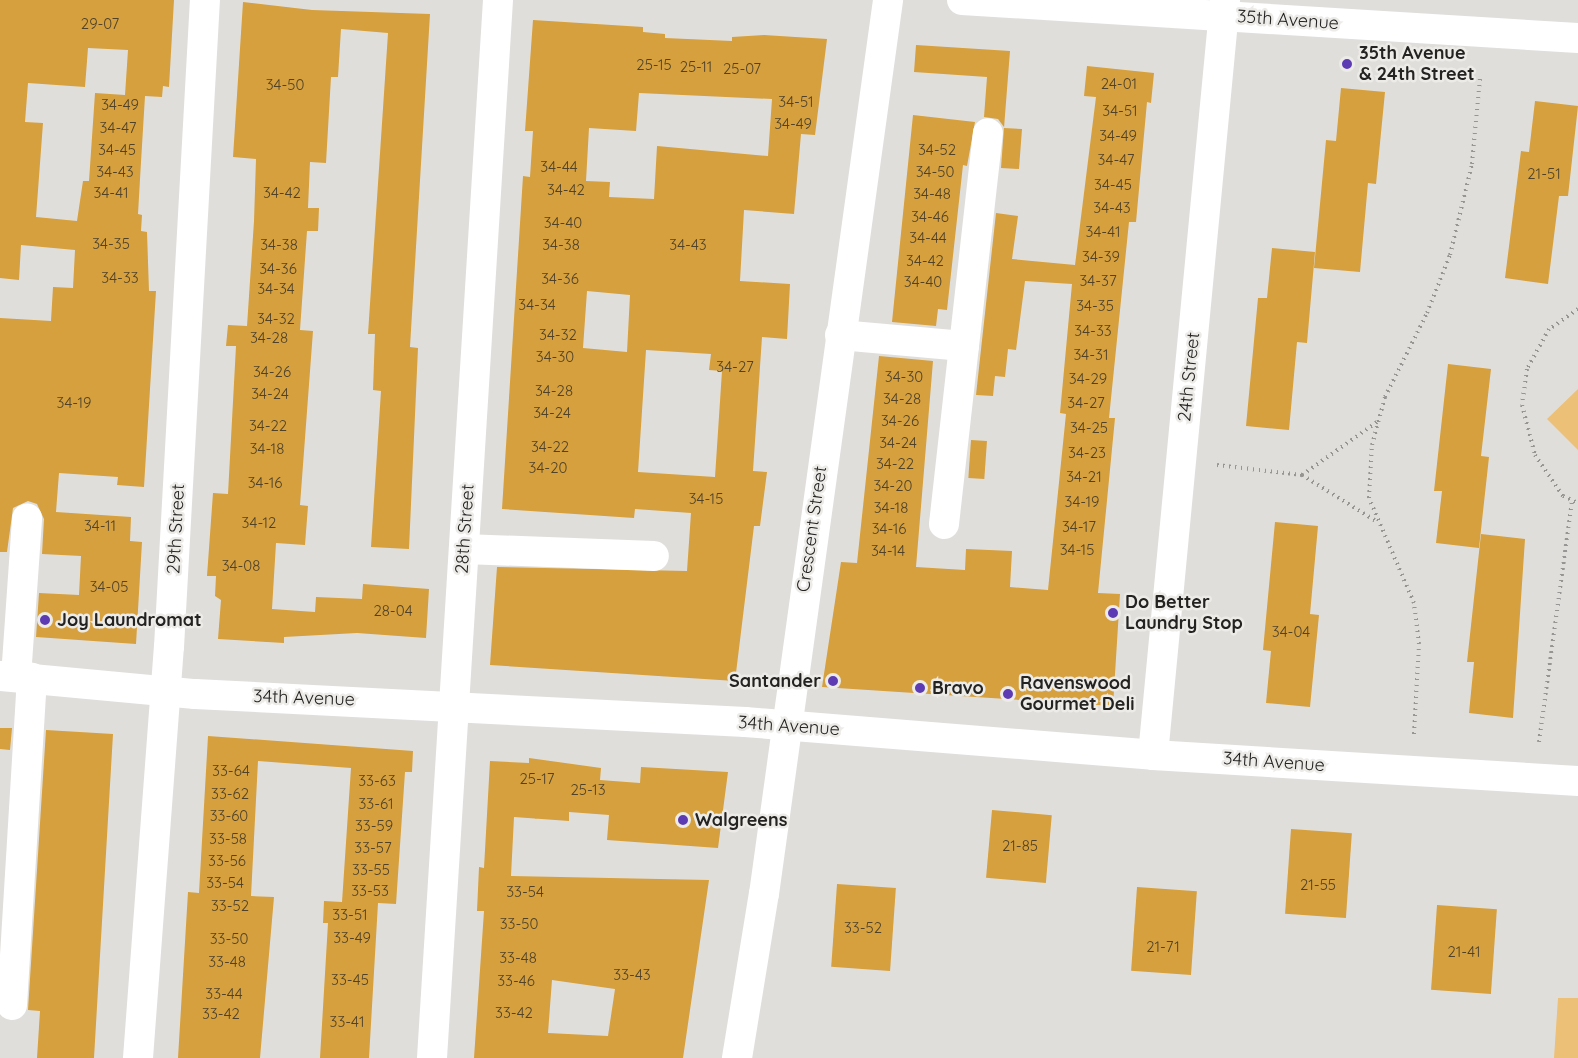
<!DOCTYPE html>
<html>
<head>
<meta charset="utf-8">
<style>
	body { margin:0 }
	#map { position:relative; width:1578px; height:1058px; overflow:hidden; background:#e0dedb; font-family:Quicksand,sans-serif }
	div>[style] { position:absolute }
	.green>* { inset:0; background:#ecc076 }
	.building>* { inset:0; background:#d5a03d; transform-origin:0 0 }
	.path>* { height:4px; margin-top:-2px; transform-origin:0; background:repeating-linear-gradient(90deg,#979593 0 1.5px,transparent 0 6px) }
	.minor>* { height:30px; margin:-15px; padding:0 15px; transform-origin:15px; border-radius:15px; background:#fff }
	.dots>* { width:16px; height:16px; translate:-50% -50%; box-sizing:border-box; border:3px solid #edebe8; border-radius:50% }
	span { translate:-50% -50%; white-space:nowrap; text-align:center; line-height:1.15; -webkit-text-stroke:5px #edebe8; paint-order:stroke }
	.number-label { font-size:15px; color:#504229 }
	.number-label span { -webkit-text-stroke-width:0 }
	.street-label { font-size:18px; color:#242322 }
	.poi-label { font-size:18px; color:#242322; font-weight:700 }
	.left { translate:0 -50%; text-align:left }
	.right { translate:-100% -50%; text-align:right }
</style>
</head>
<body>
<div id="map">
	<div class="green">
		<div style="clip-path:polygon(1578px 389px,1578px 450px,1547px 419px)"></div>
		<div style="clip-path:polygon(1558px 998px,1578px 998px,1578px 1058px,1554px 1058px)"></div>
	</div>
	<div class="building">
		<div style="clip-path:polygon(evenodd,0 0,174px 0,169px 87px,163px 86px,162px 97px,145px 96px,141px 162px,138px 214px,142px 215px,141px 231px,147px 232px,149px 291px,156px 291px,144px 487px,117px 485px,118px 477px,59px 473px,56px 512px,131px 517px,130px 541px,142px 542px,136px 644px,36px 637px,39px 593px,79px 595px,81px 556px,42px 554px,44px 519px,37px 504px,28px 501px,13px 508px,7px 552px,0 552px,0 318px,51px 321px,53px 287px,73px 288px,75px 250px,21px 245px,19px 280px,0 278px,0 0,88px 48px,128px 50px,125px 95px,95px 93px,89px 181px,83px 181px,77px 221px,36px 217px,43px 123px,25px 122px,28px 83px,85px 87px,88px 48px)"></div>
		<div style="clip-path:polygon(243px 2px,312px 10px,430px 14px,410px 347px,418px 348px,409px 549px,371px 547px,381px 391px,373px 390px,375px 334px,368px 334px,388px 33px,341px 29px,338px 77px,331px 77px,326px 163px,310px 162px,308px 208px,319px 208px,318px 231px,307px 231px,300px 330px,313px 331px,300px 505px,308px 506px,305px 545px,276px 543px,272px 609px,315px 612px,316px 597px,362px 599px,363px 584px,429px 589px,426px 638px,357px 633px,284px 637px,284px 643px,218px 639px,221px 600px,215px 596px,216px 576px,207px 576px,213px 493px,228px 494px,236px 346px,226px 346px,228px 325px,247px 326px,254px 221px,256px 159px,233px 157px)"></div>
		<div style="clip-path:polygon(evenodd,533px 20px,643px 27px,643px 32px,665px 34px,665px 38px,732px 41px,732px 37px,764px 35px,827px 39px,815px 135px,801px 134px,794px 214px,744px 210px,740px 281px,790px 284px,787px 339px,762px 337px,753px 471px,767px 472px,760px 526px,754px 526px,735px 681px,490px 665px,497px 567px,687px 571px,691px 513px,635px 509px,634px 518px,502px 509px,523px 176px,530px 177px,533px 131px,525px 131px,533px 20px,639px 93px,772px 99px,768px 156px,657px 146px,654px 199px,609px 197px,610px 182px,586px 181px,589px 128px,636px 131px,639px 93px,533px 20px,587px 291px,630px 295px,627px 352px,583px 348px,587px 291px,533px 20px,646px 350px,711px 354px,709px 370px,722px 371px,715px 477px,638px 472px,646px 350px)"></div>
		<div style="clip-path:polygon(916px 45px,1010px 51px,1004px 128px,1022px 129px,1019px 169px,1001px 168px,1004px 127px,998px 119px,984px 117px,987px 77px,914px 72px)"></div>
		<div style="clip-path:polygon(1087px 66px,1154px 73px,1151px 103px,1147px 102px,1136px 222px,1129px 222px,1109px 418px,1115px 418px,1098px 593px,1120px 594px,1113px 706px,822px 687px,841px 562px,857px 563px,879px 356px,933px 361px,916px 567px,965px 570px,966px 549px,1012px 551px,1010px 587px,1048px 590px,1066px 414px,1060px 413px,1072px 284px,1025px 281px,1016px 350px,1008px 349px,1005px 377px,995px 376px,993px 396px,976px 395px,996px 213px,1018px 216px,1012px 259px,1075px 265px,1096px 97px,1084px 96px)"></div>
		<div style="clip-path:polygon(1341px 88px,1385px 92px,1376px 184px,1368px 183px,1360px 272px,1314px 268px,1326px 140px,1336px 141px)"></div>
		<div style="clip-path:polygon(1535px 101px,1578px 106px,1568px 196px,1559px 196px,1548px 284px,1505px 278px,1521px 151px,1529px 152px)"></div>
		<div style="clip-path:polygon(913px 115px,975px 122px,967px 166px,963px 165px,947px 310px,938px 309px,936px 326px,892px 322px)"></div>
		<div style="clip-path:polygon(1272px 248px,1315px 252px,1307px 343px,1297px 342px,1289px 430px,1246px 426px,1258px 298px,1267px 298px)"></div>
		<div style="clip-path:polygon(1448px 364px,1491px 369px,1481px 456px,1489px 457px,1479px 548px,1436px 543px,1442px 491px,1434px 491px)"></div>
		<div style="left:971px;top:440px;width:16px;height:38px;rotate:4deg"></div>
		<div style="clip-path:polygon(1275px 522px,1318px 526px,1310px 614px,1319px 615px,1310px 707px,1266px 703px,1271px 651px,1263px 650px)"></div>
		<div style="clip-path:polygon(1481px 534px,1525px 539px,1513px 718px,1469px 713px,1474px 662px,1467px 662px)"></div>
		<div style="clip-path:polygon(0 728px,12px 728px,10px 750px,0 749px)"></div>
		<div style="clip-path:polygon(46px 730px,113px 734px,94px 1058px,37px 1058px,40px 1011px,28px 1010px)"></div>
		<div style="clip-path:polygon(208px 736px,413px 751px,412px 772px,405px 772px,396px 904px,378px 903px,369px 1058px,320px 1058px,328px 923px,323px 923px,324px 901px,342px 902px,351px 768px,258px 761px,251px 896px,274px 897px,260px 1058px,178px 1058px,188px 892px,199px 893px)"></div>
		<div style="clip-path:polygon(evenodd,529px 758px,601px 768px,600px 780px,640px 783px,641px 767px,728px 772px,718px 848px,607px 840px,609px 815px,569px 812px,569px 821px,514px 817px,511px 876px,709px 880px,683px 1058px,474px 1058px,484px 911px,477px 911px,479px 867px,484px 868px,490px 761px,529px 763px,529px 758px,552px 980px,615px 989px,608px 1036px,548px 1033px,552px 980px)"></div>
		<div style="left:992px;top:810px;width:60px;height:68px;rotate:5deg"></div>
		<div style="left:1291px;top:829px;width:61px;height:85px;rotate:4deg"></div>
		<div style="left:837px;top:884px;width:59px;height:83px;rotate:4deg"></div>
		<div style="left:1137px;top:887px;width:60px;height:84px;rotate:4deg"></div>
		<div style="left:1437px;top:905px;width:60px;height:85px;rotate:4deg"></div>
	</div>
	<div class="path">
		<div style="left:1578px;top:309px;width:35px;rotate:145deg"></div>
		<div style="left:1549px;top:329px;width:46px;rotate:118.8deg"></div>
		<div style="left:1527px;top:369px;width:36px;rotate:98deg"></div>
		<div style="left:1522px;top:405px;width:52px;rotate:75.4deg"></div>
		<div style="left:1535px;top:455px;width:50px;rotate:55.7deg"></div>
		<div style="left:1563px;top:496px;width:17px;rotate:25deg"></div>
		<div style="left:1217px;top:465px;width:86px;rotate:6.7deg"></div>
		<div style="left:1302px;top:475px;width:87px;rotate:31.9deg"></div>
		<div style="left:1302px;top:475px;width:92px;rotate:-35.2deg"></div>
		<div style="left:1414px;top:734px;width:90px;rotate:-86.8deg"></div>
		<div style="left:1419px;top:644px;width:41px;rotate:-97deg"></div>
		<div style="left:1414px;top:603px;width:114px;rotate:-113.2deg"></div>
		<div style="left:1369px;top:498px;width:53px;rotate:-86.8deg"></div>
		<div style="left:1372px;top:445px;width:50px;rotate:-74.8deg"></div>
		<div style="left:1385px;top:397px;width:94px;rotate:-63.4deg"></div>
		<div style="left:1427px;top:313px;width:62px;rotate:-68.4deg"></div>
		<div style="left:1450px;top:255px;width:94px;rotate:-76.4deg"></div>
		<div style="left:1472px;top:164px;width:86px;rotate:-84.7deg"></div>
		<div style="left:1539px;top:742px;width:244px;rotate:-82.2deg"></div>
	</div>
	<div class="minor">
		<div style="left:962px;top:0;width:617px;rotate:3.53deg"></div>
		<div style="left:840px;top:335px;width:124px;rotate:5.1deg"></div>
		<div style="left:964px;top:346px;width:214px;rotate:-83.6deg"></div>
		<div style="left:944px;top:524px;width:179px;rotate:-83.6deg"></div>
		<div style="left:464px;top:549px;width:190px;rotate:2.1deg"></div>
		<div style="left:0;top:676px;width:196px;rotate:5.3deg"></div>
		<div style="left:195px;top:694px;width:551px;rotate:2.91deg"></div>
		<div style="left:745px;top:722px;width:409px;rotate:4.6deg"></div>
		<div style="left:1153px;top:755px;width:426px;rotate:3.5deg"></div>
		<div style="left:16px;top:677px;width:159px;rotate:-86deg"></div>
		<div style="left:1153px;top:755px;width:758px;rotate:-84.55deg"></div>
		<div style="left:12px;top:1005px;width:328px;rotate:-86.5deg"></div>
		<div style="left:138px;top:1058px;width:412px;rotate:-85.7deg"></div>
		<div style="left:169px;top:647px;width:648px;rotate:-86.82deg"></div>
		<div style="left:432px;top:1058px;width:1060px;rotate:-86.43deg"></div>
		<div style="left:737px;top:1058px;width:166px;rotate:-80.7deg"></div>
		<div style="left:764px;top:894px;width:903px;rotate:-82.1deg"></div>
	</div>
	<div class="dots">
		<div style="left:1347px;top:64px;background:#5d3bb3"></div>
		<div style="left:1113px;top:613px;background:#5d3bb3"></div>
		<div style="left:45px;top:620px;background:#5d3bb3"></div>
		<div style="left:833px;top:681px;background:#5d3bb3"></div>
		<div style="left:920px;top:688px;background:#5d3bb3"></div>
		<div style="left:1008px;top:694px;background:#5d3bb3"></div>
		<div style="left:683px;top:820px;background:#5d3bb3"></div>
	</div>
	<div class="number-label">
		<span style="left:100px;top:24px">29-07</span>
		<span style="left:654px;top:65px">25-15</span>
		<span style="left:696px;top:67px">25-11</span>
		<span style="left:742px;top:69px">25-07</span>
		<span style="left:1119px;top:84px">24-01</span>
		<span style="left:285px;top:85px">34-50</span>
		<span style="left:796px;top:102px">34-51</span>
		<span style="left:120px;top:105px">34-49</span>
		<span style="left:1120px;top:111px">34-51</span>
		<span style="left:793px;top:124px">34-49</span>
		<span style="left:118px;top:128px">34-47</span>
		<span style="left:1118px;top:136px">34-49</span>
		<span style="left:117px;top:150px">34-45</span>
		<span style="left:937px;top:150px">34-52</span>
		<span style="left:1116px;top:160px">34-47</span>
		<span style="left:559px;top:167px">34-44</span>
		<span style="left:115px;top:172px">34-43</span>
		<span style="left:935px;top:172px">34-50</span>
		<span style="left:1544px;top:174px">21-51</span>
		<span style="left:1113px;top:185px">34-45</span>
		<span style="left:566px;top:190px">34-42</span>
		<span style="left:111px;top:193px">34-41</span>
		<span style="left:282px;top:193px">34-42</span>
		<span style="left:932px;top:194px">34-48</span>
		<span style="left:1112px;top:208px">34-43</span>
		<span style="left:930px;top:217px">34-46</span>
		<span style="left:563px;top:223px">34-40</span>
		<span style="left:1103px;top:232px">34-41</span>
		<span style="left:928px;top:238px">34-44</span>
		<span style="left:111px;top:244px">34-35</span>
		<span style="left:279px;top:245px">34-38</span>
		<span style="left:561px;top:245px">34-38</span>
		<span style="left:688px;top:245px">34-43</span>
		<span style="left:1101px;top:257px">34-39</span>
		<span style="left:925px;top:261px">34-42</span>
		<span style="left:278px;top:269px">34-36</span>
		<span style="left:120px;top:278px">34-33</span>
		<span style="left:560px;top:279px">34-36</span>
		<span style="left:1098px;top:281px">34-37</span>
		<span style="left:923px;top:282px">34-40</span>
		<span style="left:276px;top:289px">34-34</span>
		<span style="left:537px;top:305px">34-34</span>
		<span style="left:1095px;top:306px">34-35</span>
		<span style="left:276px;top:319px">34-32</span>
		<span style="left:1093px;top:331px">34-33</span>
		<span style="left:558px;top:335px">34-32</span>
		<span style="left:269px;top:338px">34-28</span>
		<span style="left:1091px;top:355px">34-31</span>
		<span style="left:555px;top:357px">34-30</span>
		<span style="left:735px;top:367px">34-27</span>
		<span style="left:272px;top:372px">34-26</span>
		<span style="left:904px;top:377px">34-30</span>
		<span style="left:1088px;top:379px">34-29</span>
		<span style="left:554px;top:391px">34-28</span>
		<span style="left:270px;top:394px">34-24</span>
		<span style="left:902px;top:399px">34-28</span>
		<span style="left:74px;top:403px">34-19</span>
		<span style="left:1086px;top:403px">34-27</span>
		<span style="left:552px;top:413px">34-24</span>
		<span style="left:900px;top:421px">34-26</span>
		<span style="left:268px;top:426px">34-22</span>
		<span style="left:1089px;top:428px">34-25</span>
		<span style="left:898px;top:443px">34-24</span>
		<span style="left:550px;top:447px">34-22</span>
		<span style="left:267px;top:449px">34-18</span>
		<span style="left:1087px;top:453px">34-23</span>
		<span style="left:895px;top:464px">34-22</span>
		<span style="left:548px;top:468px">34-20</span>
		<span style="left:1084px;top:477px">34-21</span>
		<span style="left:265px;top:483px">34-16</span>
		<span style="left:893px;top:486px">34-20</span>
		<span style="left:706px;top:499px">34-15</span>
		<span style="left:1082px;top:502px">34-19</span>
		<span style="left:891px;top:508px">34-18</span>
		<span style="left:259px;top:523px">34-12</span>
		<span style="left:100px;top:526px">34-11</span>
		<span style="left:1079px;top:527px">34-17</span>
		<span style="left:889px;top:529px">34-16</span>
		<span style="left:1077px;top:550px">34-15</span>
		<span style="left:888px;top:551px">34-14</span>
		<span style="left:241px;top:566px">34-08</span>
		<span style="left:109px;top:587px">34-05</span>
		<span style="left:393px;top:611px">28-04</span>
		<span style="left:1291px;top:632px">34-04</span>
		<span style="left:231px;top:771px">33-64</span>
		<span style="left:537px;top:779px">25-17</span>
		<span style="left:377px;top:781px">33-63</span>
		<span style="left:588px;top:790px">25-13</span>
		<span style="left:230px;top:794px">33-62</span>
		<span style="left:376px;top:804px">33-61</span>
		<span style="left:229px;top:816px">33-60</span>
		<span style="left:374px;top:826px">33-59</span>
		<span style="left:228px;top:839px">33-58</span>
		<span style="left:1020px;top:846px">21-85</span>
		<span style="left:373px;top:848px">33-57</span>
		<span style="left:227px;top:861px">33-56</span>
		<span style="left:371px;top:870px">33-55</span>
		<span style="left:225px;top:883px">33-54</span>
		<span style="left:1318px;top:885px">21-55</span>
		<span style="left:370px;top:891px">33-53</span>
		<span style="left:525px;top:892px">33-54</span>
		<span style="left:230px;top:906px">33-52</span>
		<span style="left:350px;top:915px">33-51</span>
		<span style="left:519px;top:924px">33-50</span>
		<span style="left:863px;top:928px">33-52</span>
		<span style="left:352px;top:938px">33-49</span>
		<span style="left:229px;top:939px">33-50</span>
		<span style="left:1163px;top:947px">21-71</span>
		<span style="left:1464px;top:952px">21-41</span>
		<span style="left:518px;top:958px">33-48</span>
		<span style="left:227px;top:962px">33-48</span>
		<span style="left:632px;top:975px">33-43</span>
		<span style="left:350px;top:980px">33-45</span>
		<span style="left:516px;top:981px">33-46</span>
		<span style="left:224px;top:994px">33-44</span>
		<span style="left:514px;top:1013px">33-42</span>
		<span style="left:221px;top:1014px">33-42</span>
		<span style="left:347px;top:1022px">33-41</span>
	</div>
	<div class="street-label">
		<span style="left:1288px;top:20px;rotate:4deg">35th Avenue</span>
		<span style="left:1189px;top:377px;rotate:-84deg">24th Street</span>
		<span style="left:176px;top:529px;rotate:-87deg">29th Street</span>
		<span style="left:465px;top:529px;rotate:-86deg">28th Street</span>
		<span style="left:812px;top:529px;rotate:-82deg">Crescent Street</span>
		<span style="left:304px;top:698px;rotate:2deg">34th Avenue</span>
		<span style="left:789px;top:726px;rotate:4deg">34th Avenue</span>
		<span style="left:1274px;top:762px;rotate:4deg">34th Avenue</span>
	</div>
	<div class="poi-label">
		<span class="left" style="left:1359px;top:64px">35th Avenue<br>&amp; 24th Street</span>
		<span class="left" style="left:1125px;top:613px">Do Better<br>Laundry Stop</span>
		<span class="left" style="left:57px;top:620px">Joy Laundromat</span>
		<span class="right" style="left:821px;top:681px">Santander</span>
		<span class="left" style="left:1020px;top:694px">Ravenswood<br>Gourmet Deli</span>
		<span class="left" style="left:932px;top:688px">Bravo</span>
		<span class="left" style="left:695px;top:820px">Walgreens</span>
	</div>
</div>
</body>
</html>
